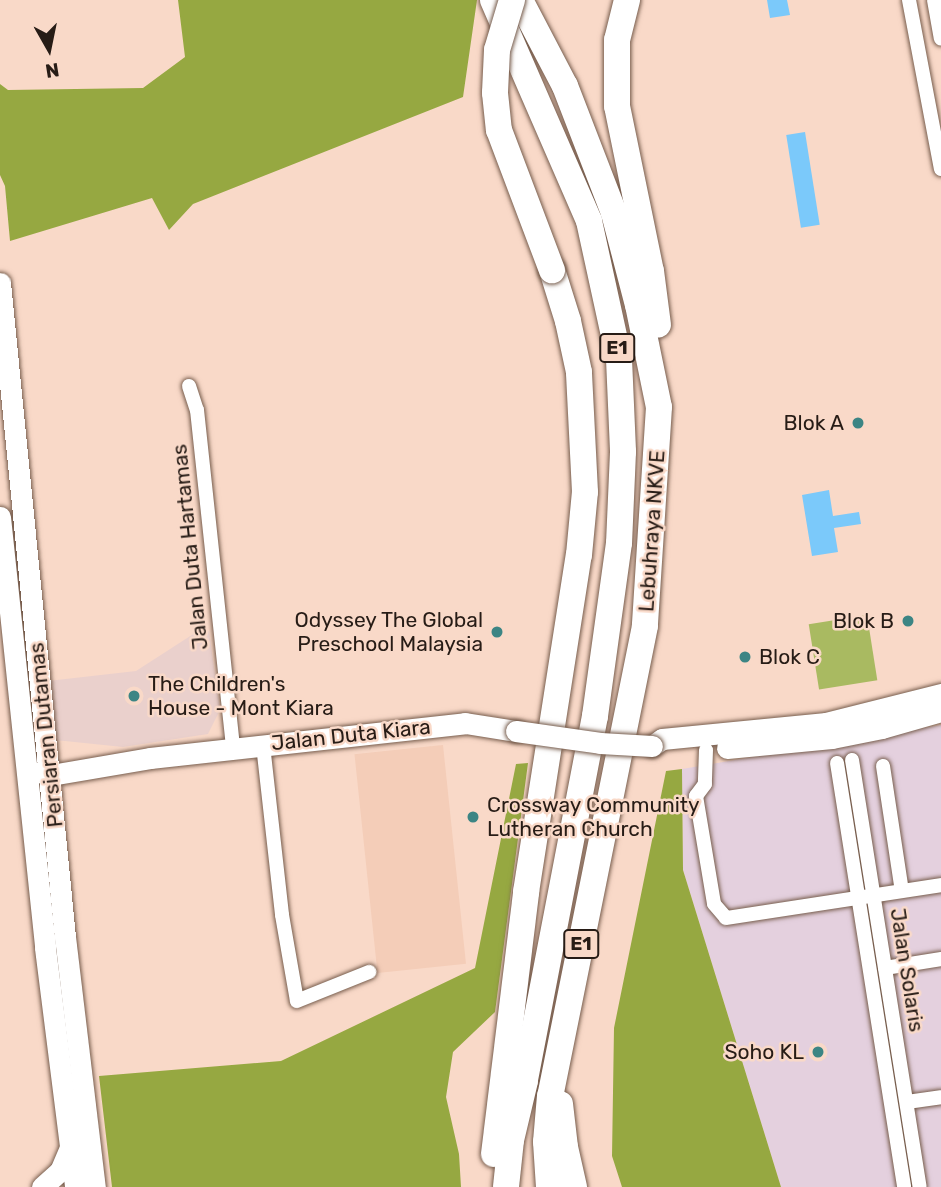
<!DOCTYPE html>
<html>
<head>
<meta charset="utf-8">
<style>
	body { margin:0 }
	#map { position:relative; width:941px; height:1187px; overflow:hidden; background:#f9d9c8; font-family:Rubik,sans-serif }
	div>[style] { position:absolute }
	.commercial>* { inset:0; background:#e4d0de }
	.built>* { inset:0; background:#f4cdb8; transform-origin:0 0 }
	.education>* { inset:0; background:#ead0cc }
	.green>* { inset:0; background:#a9ba61; transform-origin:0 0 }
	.forest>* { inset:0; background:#96a841 }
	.water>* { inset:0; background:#7bc9fa; transform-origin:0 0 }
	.roads { filter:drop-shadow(0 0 2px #775d4d) drop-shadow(0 0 2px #775d4d) }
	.street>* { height:14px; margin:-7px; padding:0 7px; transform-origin:7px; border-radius:7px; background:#fff }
	.secondary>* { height:21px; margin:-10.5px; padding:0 10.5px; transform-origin:10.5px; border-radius:10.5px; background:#fff }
	.highway>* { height:26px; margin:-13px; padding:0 13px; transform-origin:13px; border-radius:13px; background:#fff }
	.bridges { filter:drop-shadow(0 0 2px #775d4d) drop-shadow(0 0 2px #775d4d) }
	.secondary-bridge>* { height:21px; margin:-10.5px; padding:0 10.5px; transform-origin:10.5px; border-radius:10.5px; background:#fff }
	.highway-bridge>* { height:26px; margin:-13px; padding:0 13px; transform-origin:13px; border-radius:13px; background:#fff }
	.dots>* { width:19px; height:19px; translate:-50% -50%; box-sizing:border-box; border:4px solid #f9d9c8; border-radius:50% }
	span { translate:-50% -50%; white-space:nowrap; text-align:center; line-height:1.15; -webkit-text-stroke:5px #f9d9c8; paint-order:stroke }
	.shield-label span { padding:2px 5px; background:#f9d9c8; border:2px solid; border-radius:5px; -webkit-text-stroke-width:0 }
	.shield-label { font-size:19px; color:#271c16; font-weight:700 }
	.poi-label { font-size:21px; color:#271c16 }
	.right { translate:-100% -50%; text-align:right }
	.left { translate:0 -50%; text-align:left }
	.street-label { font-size:21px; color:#271c16 }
	.north { position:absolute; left:14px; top:14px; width:70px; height:70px; -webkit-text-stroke:5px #f9d9c8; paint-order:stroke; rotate:171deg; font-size:19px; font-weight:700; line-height:28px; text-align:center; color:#271c16 }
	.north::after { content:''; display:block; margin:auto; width:24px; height:32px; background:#271c16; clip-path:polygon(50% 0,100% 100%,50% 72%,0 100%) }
</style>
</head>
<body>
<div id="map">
	<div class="commercial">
		<div style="clip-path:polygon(941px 725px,941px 1187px,781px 1187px,683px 870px,682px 769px)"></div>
	</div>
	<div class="built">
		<div style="left:443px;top:745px;width:220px;height:89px;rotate:84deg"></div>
	</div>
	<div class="education">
		<div style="clip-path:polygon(198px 631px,209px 631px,220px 710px,208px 734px,123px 747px,55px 740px,48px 681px,136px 671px)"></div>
	</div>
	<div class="green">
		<div style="left:867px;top:615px;width:66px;height:59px;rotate:81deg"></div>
	</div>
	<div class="forest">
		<div style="clip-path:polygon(178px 0,477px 0,463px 97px,193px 204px,169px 230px,152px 198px,10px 241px,5px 186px,0 175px,0 84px,8px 90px,143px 88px,185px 57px)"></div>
		<div style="clip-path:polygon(528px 763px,495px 1012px,453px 1052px,446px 1097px,459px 1154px,461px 1187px,112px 1187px,99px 1076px,281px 1061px,475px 968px,516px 764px)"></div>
		<div style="clip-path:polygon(682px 769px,683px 870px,781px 1187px,622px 1187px,612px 1156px,614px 1028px,666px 771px)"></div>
	</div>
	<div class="water">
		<div style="clip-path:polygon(767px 0,787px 0,790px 15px,770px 18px)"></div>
		<div style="left:805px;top:132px;width:94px;height:19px;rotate:81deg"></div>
		<div style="clip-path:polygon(829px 490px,833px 516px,859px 512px,861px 524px,834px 528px,838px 552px,812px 556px,802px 495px)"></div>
	</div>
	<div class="roads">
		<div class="street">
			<div style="left:909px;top:0;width:172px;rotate:79.3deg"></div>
			<div style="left:934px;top:0;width:39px;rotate:80deg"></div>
			<div style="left:189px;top:386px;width:25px;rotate:72deg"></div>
			<div style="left:197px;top:410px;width:340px;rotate:83.9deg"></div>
			<div style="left:263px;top:745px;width:171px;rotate:83.6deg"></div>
			<div style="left:282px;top:915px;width:87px;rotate:80.1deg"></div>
			<div style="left:297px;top:1001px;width:78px;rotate:-21.9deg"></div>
			<div style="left:706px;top:750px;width:34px;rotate:92deg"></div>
			<div style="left:705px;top:784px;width:15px;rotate:127deg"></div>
			<div style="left:696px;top:796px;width:109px;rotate:80.5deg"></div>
			<div style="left:714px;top:904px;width:18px;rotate:49deg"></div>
			<div style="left:726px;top:918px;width:218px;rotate:-8.7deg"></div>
			<div style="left:852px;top:760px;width:432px;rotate:81deg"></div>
			<div style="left:837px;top:763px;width:429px;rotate:81deg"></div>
			<div style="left:883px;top:766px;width:126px;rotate:81.4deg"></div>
			<div style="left:885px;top:968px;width:57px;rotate:-9.1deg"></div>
			<div style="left:907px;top:1102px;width:34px;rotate:-8deg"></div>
		</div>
		<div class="secondary">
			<div style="left:0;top:283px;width:657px;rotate:84.32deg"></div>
			<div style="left:65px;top:937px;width:252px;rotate:83.2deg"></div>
			<div style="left:0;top:517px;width:433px;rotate:84deg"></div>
			<div style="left:45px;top:948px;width:241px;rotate:82.8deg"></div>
			<div style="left:652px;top:746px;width:12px;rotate:-35deg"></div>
			<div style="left:662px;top:739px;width:165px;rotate:-5.6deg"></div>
			<div style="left:826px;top:723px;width:119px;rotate:-14.2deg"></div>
			<div style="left:727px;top:748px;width:105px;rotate:-5.4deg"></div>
			<div style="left:832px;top:738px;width:51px;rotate:-11.3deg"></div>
			<div style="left:882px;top:728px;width:61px;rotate:-16.1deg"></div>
			<div style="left:39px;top:772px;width:12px;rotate:14deg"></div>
			<div style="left:51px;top:775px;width:100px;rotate:-9.7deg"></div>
			<div style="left:150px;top:758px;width:317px;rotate:-6.3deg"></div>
			<div style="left:465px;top:723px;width:52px;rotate:8.9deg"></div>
			<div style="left:42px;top:1187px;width:24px;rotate:-42deg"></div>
			<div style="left:60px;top:1171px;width:25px;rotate:-67deg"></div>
		</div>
		<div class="highway">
			<div style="left:493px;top:0;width:241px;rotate:66.5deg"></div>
			<div style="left:589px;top:221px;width:141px;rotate:77.7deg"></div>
			<div style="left:619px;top:359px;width:93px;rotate:87.5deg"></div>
			<div style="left:623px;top:452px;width:91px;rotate:92.5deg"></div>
			<div style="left:619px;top:543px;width:175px;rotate:97.9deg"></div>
			<div style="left:595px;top:716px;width:372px;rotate:100.9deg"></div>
			<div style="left:525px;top:1081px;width:61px;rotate:103.3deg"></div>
			<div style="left:511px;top:1140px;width:47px;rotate:96.1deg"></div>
			<div style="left:520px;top:0;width:97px;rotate:62.4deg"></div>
			<div style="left:565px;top:86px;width:136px;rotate:68.9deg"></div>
			<div style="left:614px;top:213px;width:95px;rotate:75.4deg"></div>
			<div style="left:638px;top:305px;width:104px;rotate:78.4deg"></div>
			<div style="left:659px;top:407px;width:219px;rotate:93.7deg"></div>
			<div style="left:645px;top:626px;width:480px;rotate:101.4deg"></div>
			<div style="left:550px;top:1096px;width:46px;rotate:95deg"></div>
			<div style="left:546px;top:1142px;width:45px;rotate:86.2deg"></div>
			<div style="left:627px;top:0;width:41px;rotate:104deg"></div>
			<div style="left:617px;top:40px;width:66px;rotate:90deg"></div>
			<div style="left:617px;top:106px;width:168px;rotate:78.4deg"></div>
			<div style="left:651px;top:271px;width:54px;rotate:82.6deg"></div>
			<div style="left:560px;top:1104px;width:43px;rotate:83.4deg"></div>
			<div style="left:565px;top:1147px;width:41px;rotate:77.3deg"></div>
			<div style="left:494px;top:1154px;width:264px;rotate:-83deg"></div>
			<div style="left:526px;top:892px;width:341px;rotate:-81.1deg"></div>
			<div style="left:579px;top:555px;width:63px;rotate:-84.6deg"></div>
			<div style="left:585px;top:492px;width:120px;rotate:-92.9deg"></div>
			<div style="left:579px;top:372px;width:52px;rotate:-102.2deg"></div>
			<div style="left:568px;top:321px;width:53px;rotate:-107.4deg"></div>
		</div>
	</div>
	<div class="bridges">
		<div class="secondary-bridge">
			<div style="left:516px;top:731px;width:85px;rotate:8.1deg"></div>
			<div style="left:600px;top:743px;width:52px;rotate:3.3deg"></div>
		</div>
		<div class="highway-bridge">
			<div style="left:512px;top:0;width:52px;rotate:106.7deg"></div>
			<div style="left:497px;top:50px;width:43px;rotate:92.7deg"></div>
			<div style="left:495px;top:93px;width:37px;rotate:84deg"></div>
			<div style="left:499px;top:130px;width:150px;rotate:69.3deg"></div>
		</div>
	</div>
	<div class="dots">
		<div style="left:858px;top:423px;background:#3c8584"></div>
		<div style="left:908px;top:621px;background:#3c8584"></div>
		<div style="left:497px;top:632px;background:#3c8584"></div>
		<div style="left:745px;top:657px;background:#3c8584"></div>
		<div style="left:134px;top:696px;background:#3c8584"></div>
		<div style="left:473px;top:817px;background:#3c8584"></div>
		<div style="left:818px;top:1052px;background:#3c8584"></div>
	</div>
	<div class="shield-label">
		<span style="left:617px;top:348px">E1</span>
		<span style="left:581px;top:944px">E1</span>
	</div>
	<div class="poi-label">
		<span class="right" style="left:844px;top:423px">Blok A</span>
		<span class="right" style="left:483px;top:632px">Odyssey The Global<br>Preschool Malaysia</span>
		<span class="right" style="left:894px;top:621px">Blok B</span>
		<span class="left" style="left:759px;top:657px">Blok C</span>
		<span class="left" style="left:148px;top:696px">The Children's<br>House - Mont Kiara</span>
		<span class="left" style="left:487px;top:817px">Crossway Community<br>Lutheran Church</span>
		<span class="right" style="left:804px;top:1052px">Soho KL</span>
	</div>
	<div class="street-label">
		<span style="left:652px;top:531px;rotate:-86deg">Lebuhraya NKVE</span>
		<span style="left:190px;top:547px;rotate:-96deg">Jalan Duta Hartamas</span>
		<span style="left:46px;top:735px;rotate:-96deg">Persiaran Dutamas</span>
		<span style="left:351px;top:735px;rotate:-6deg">Jalan Duta Kiara</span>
		<span style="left:907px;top:970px;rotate:81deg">Jalan Solaris</span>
	</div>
	<div class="north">N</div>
</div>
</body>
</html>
